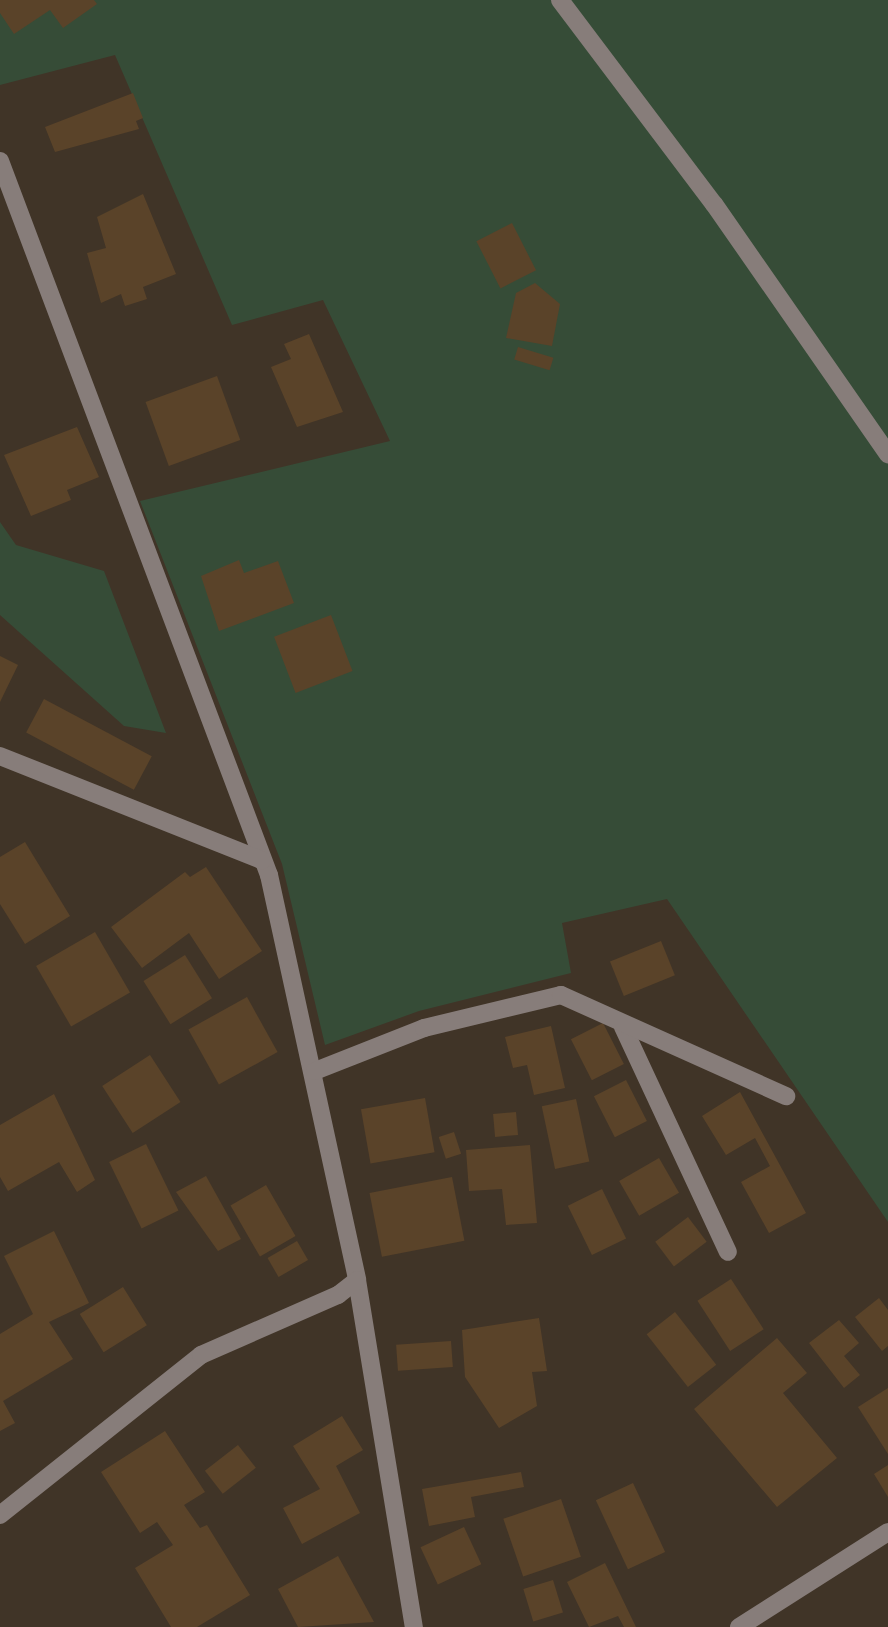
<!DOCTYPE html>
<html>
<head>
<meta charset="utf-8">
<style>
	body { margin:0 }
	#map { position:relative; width:888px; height:1627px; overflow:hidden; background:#403427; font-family:"Varela Round",sans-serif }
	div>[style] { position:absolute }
	.green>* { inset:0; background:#364c37 }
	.building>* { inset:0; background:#5a4329; transform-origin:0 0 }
	.minor>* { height:18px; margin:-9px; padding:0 9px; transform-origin:9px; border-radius:9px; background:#877d7a }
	span { translate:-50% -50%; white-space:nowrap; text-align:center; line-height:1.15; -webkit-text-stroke:5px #221d17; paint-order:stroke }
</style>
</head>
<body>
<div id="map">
	<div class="green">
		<div style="clip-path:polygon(0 0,888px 0,888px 1222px,667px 899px,562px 923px,571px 973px,419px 1011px,325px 1045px,282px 864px,140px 501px,390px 441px,323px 300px,232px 325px,115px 55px,0 85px)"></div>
		<div style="clip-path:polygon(0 522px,16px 545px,104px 571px,166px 733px,124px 726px,0 615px)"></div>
	</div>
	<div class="building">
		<div style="clip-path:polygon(0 0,94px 0,97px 4px,63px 28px,50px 10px,14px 34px,0 13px)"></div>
		<div style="clip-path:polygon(133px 93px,143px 118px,136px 121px,139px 129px,55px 152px,45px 127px)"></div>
		<div style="clip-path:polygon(143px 194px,176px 274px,143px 287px,147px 299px,125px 306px,121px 294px,101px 303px,87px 253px,106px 248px,97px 217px)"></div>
		<div style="left:512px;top:223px;width:53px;height:40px;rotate:63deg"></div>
		<div style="clip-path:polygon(535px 283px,560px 304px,552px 346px,506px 338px,516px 293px)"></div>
		<div style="clip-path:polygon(309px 334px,343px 412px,297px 427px,271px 367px,291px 359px,284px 344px)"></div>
		<div style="left:518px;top:347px;width:37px;height:13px;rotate:17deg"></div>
		<div style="left:217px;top:376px;width:68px;height:76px;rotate:70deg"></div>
		<div style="clip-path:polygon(77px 427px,99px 477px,67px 490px,71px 500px,31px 516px,4px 455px)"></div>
		<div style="clip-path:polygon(239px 560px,244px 573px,278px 561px,294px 603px,219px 631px,201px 576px)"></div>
		<div style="left:331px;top:615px;width:60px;height:61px;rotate:69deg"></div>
		<div style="clip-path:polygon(0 656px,18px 665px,0 702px)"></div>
		<div style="left:44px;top:699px;width:122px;height:38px;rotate:28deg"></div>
		<div style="clip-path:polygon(25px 842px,70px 916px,25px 944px,0 904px,0 857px)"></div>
		<div style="clip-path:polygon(206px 867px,262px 951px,219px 979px,189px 933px,142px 968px,111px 927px,185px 872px,190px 877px)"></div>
		<div style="left:95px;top:932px;width:70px;height:68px;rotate:60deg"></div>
		<div style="left:661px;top:941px;width:37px;height:55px;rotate:68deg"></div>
		<div style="left:185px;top:955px;width:51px;height:49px;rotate:58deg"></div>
		<div style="left:247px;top:997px;width:63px;height:67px;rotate:61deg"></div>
		<div style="left:603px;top:1023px;width:46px;height:36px;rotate:63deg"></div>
		<div style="clip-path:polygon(551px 1026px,565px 1088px,534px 1095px,527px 1065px,513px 1068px,505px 1037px)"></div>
		<div style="left:150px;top:1055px;width:56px;height:57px;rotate:57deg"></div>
		<div style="left:626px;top:1080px;width:46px;height:36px;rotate:63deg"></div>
		<div style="clip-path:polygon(740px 1092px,806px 1213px,769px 1233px,741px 1182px,770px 1166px,755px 1138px,726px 1155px,702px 1116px)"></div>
		<div style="clip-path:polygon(54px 1094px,95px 1180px,77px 1192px,59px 1162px,8px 1191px,0 1177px,0 1125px)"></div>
		<div style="left:425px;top:1098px;width:55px;height:65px;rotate:80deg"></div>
		<div style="left:576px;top:1099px;width:64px;height:35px;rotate:78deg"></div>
		<div style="left:516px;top:1112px;width:23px;height:23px;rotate:85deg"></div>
		<div style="left:454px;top:1132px;width:23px;height:16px;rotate:72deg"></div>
		<div style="left:146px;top:1144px;width:74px;height:41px;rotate:64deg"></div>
		<div style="clip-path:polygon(530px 1145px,537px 1223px,506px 1225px,502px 1189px,469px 1191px,466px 1150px)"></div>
		<div style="left:659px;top:1158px;width:40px;height:46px;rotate:60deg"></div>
		<div style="clip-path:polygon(206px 1176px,241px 1239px,218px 1251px,176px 1192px)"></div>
		<div style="left:452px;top:1177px;width:65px;height:84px;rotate:79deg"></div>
		<div style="left:266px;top:1185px;width:59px;height:41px;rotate:60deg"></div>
		<div style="left:602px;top:1189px;width:55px;height:38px;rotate:64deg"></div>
		<div style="left:688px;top:1217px;width:31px;height:41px;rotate:53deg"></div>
		<div style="clip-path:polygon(54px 1231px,89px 1303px,49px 1322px,73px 1359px,3px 1401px,15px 1423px,0 1431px,0 1334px,33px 1314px,4px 1256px)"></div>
		<div style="left:297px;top:1241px;width:22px;height:34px;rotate:60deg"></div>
		<div style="left:731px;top:1279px;width:60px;height:40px;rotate:57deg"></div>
		<div style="left:123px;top:1287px;width:45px;height:51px;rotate:58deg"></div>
		<div style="clip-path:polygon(879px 1298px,888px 1310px,888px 1346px,882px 1351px,855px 1317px)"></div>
		<div style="left:675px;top:1312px;width:67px;height:36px;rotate:52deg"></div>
		<div style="clip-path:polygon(539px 1318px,547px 1371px,532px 1372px,537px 1406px,499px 1428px,465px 1377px,462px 1330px)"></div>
		<div style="clip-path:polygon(839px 1320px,859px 1343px,844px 1356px,860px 1375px,844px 1388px,809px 1343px)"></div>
		<div style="clip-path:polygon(777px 1338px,807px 1373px,783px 1393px,837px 1458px,777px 1507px,694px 1409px)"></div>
		<div style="left:451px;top:1341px;width:26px;height:55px;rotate:86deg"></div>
		<div style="clip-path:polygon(888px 1388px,888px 1454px,858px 1407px)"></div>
		<div style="clip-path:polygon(342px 1416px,363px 1450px,336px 1466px,360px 1513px,302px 1544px,283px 1508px,320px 1489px,293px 1446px)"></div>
		<div style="clip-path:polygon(165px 1431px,205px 1492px,184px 1505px,200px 1528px,207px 1525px,250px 1595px,197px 1627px,171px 1627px,135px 1568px,173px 1545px,157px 1522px,140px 1533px,101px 1472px)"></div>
		<div style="left:238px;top:1445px;width:29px;height:42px;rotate:52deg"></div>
		<div style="clip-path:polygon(888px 1465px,888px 1497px,874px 1474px)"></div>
		<div style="clip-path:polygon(521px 1472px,524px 1487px,471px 1497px,475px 1517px,429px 1526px,422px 1489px)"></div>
		<div style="left:633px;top:1483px;width:76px;height:41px;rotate:65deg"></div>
		<div style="left:561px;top:1499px;width:61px;height:61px;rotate:71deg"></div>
		<div style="left:464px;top:1527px;width:41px;height:48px;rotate:65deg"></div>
		<div style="clip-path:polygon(338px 1556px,374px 1622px,298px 1627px,278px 1589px)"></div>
		<div style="clip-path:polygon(605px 1563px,636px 1627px,624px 1627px,618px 1616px,589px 1627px,567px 1582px)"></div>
		<div style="left:553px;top:1580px;width:34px;height:31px;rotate:73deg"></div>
	</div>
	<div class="minor">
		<div style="left:560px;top:0;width:256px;rotate:53deg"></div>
		<div style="left:714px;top:204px;width:305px;rotate:55.2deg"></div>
		<div style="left:0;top:161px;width:763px;rotate:69.36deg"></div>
		<div style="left:269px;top:875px;width:414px;rotate:77.7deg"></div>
		<div style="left:357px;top:1280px;width:352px;rotate:80.7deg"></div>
		<div style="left:0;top:756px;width:282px;rotate:21.7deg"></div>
		<div style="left:623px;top:1027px;width:248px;rotate:65deg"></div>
		<div style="left:315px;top:1071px;width:117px;rotate:-21.5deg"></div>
		<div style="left:424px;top:1028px;width:141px;rotate:-13.5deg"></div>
		<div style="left:561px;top:995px;width:247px;rotate:24.2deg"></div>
		<div style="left:0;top:1515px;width:257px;rotate:-38.5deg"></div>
		<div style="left:201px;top:1355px;width:150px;rotate:-23.7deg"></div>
		<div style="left:338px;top:1295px;width:24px;rotate:-38deg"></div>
		<div style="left:739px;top:1627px;width:177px;rotate:-32.5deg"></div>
	</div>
</div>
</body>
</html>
